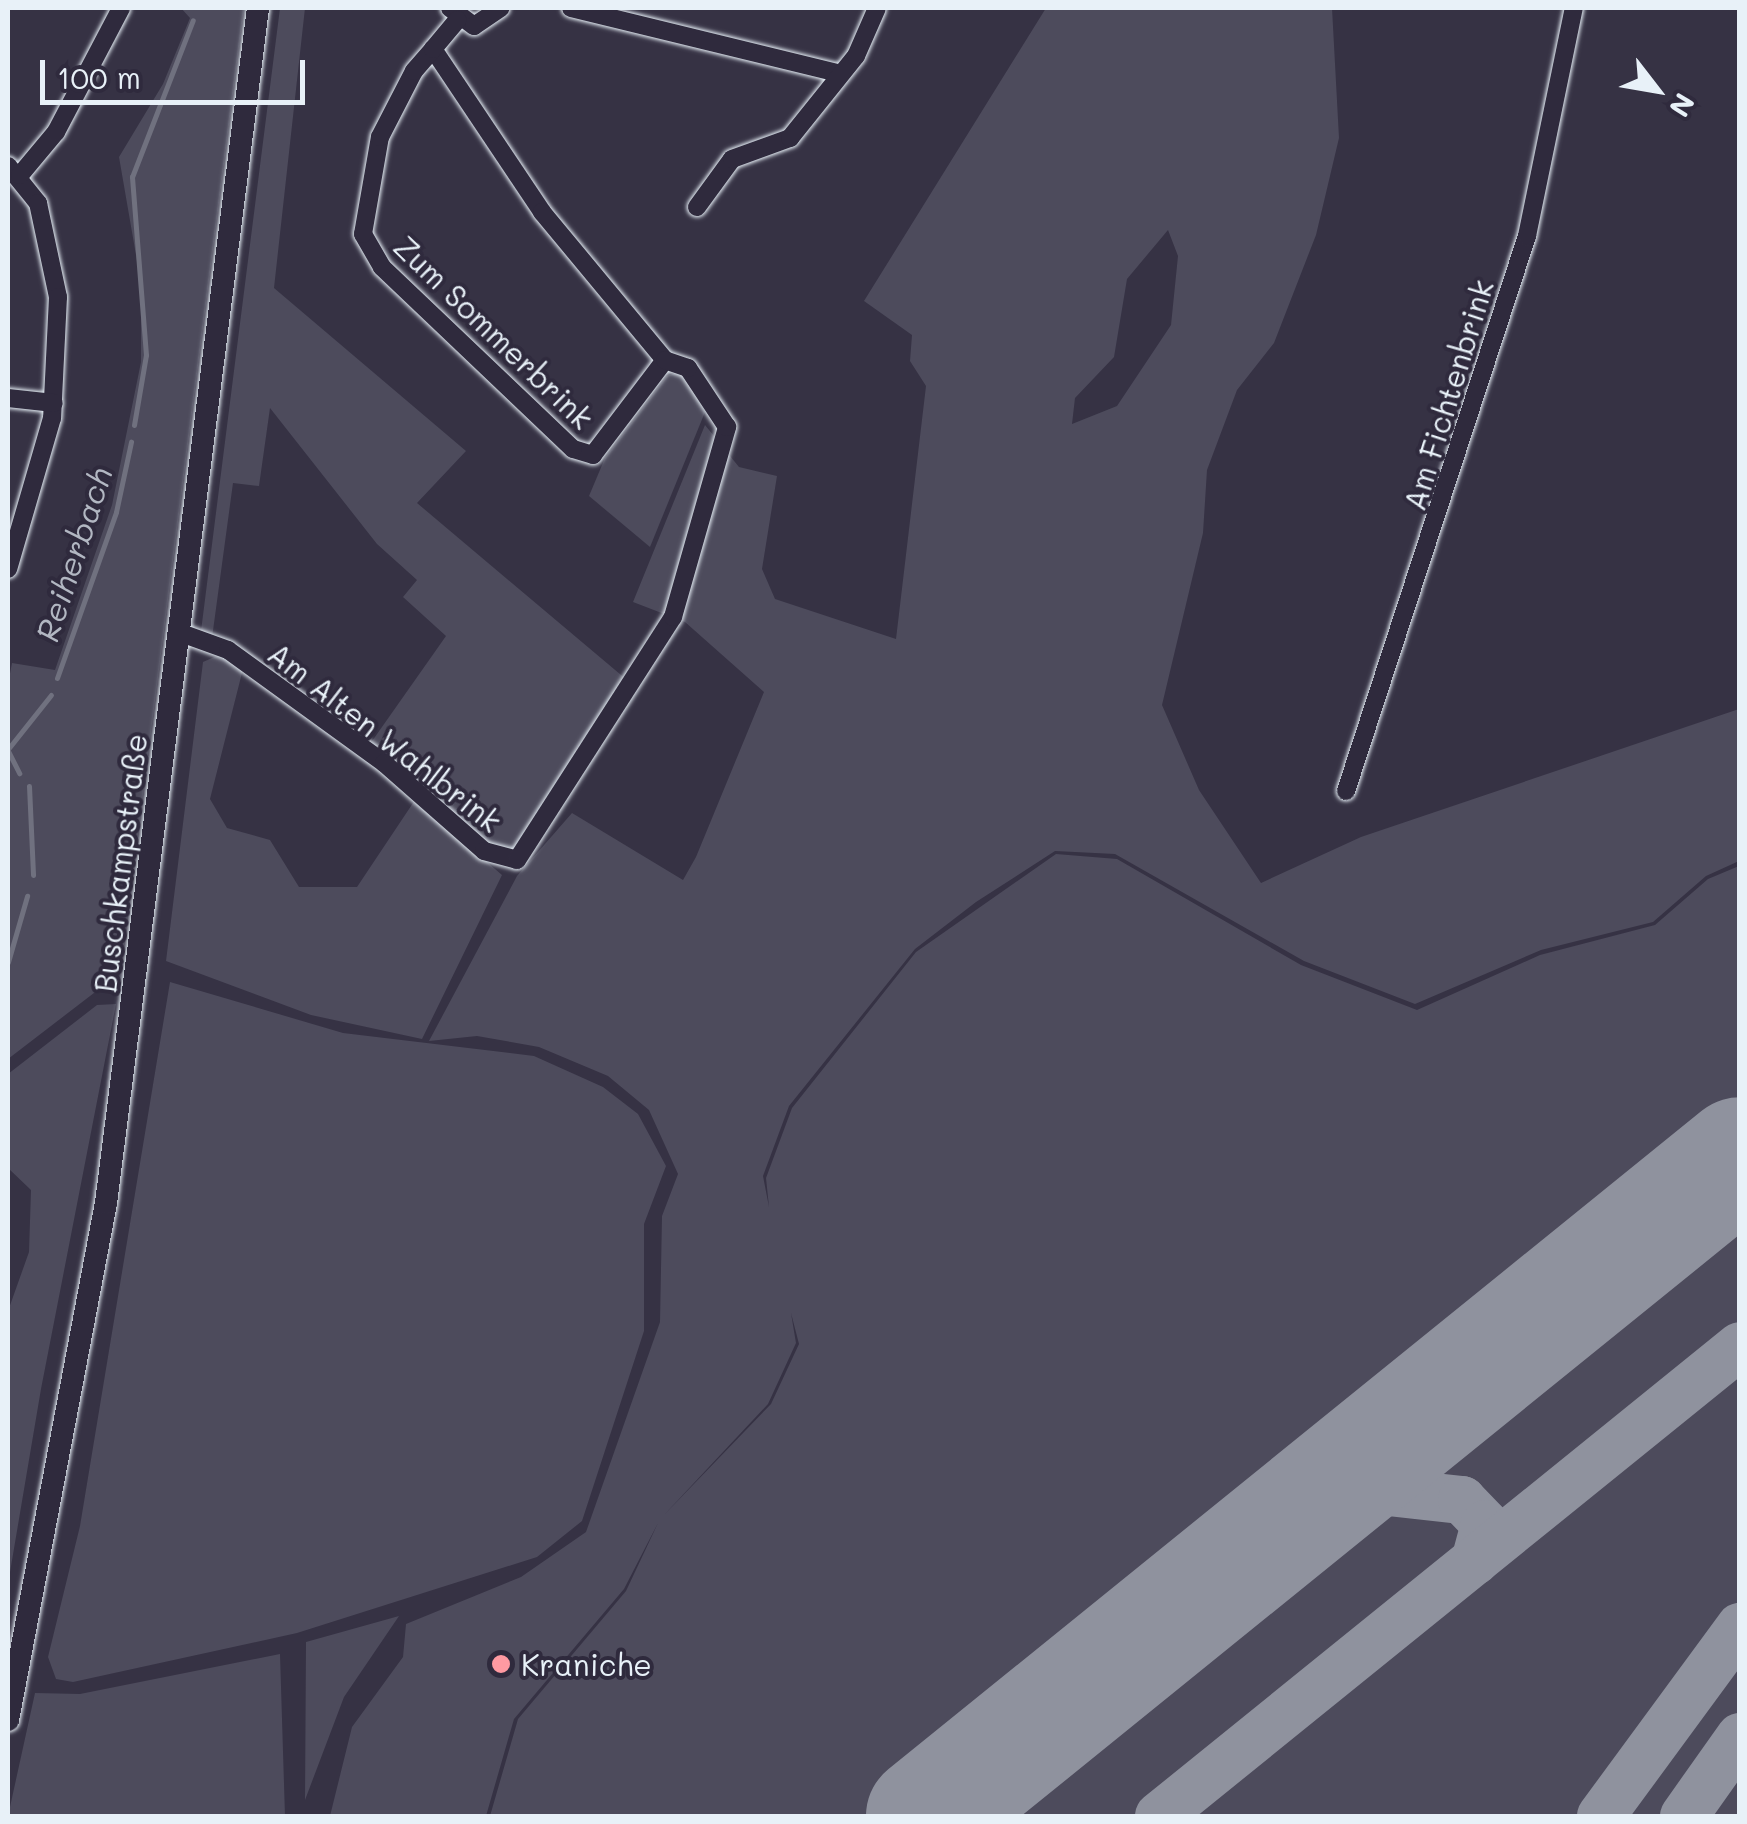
<!DOCTYPE html>
<html>
<head>
<meta charset="utf-8">
<style>
	body { margin:0 }
	#map { position:relative; width:1747px; height:1824px; overflow:hidden; background:#363244; font-family:Mali,sans-serif }
	div>[style] { position:absolute }
	.green>* { inset:0; background:#4d4b5c }
	.stream>* { height:5px; margin:-2.5px; padding:0 2.5px; transform-origin:2.5px; border-radius:2.5px; background:#70717f }
	.taxiway>* { height:48px; margin:-24px; padding:0 24px; transform-origin:24px; border-radius:24px; background:#8f929e }
	.runway>* { height:120px; margin:-60px; padding:0 60px; transform-origin:60px; border-radius:60px; background:#8f929e }
	.roads { filter:drop-shadow(0 0 2px #e8f1f8) drop-shadow(0 0 2px #e8f1f8) }
	.street>* { height:18px; margin:-9px; padding:0 9px; transform-origin:9px; border-radius:9px; background:#2f2a3d }
	.secondary>* { height:22px; margin:-11px; padding:0 11px; transform-origin:11px; border-radius:11px; background:#2f2a3d }
	.dots>* { width:28px; height:28px; translate:-50% -50%; box-sizing:border-box; border:5px solid #2f2a3d; border-radius:50% }
	span { translate:-50% -50%; white-space:nowrap; text-align:center; line-height:1.15; -webkit-text-stroke:8px #2f2a3d; paint-order:stroke }
	.street-label { font-size:30px; color:#e8f1f8 }
	.poi-label { font-size:30px; color:#e8f1f8 }
	.left { translate:0 -50%; text-align:left }
	.water-label { font-size:32px; color:#b2b7c2; font-style:italic }
	.frame { position:absolute; inset:0; border:10px solid #e8f1f8; pointer-events:none }
	.north { position:absolute; left:1607px; top:40px; width:100px; height:100px; -webkit-text-stroke:8px #2f2a3d; paint-order:stroke; rotate:121deg; font-size:28px; font-weight:700; line-height:40px; text-align:center; color:#e8f1f8 }
	.north::after { content:''; display:block; margin:auto; width:35px; height:45px; background:#e8f1f8; clip-path:polygon(50% 0,100% 100%,50% 72%,0 100%) }
	.scale { position:absolute; left:40px; top:60px; width:265px; height:45px; box-sizing:border-box; border:5px solid #e8f1f8; border-top:0; padding-left:12px; font-size:30px; line-height:35px; white-space:nowrap; color:#e8f1f8; -webkit-text-stroke:8px #2f2a3d; paint-order:stroke }
</style>
</head>
<body>
<div id="map">
	<div class="green">
		<div style="clip-path:polygon(181px 8px,244px 8px,120px 973px,8px 1059px,8px 684px,12px 663px,55px 670px,112px 505px,141px 362px,141px 284px,119px 157px,163px 84px,190px 18px)"></div>
		<div style="clip-path:polygon(280px 8px,305px 8px,274px 288px,466px 451px,417px 503px,627px 680px,527px 845px,512px 852px,493px 850px,370px 744px,446px 636px,403px 597px,417px 580px,377px 544px,270px 408px,259px 486px,233px 483px,212px 638px,201px 631px)"></div>
		<div style="clip-path:polygon(evenodd,1046px 8px,1332px 8px,1339px 138px,1316px 235px,1274px 343px,1237px 390px,1207px 470px,1203px 533px,1162px 705px,1199px 790px,1261px 883px,1361px 837px,1739px 709px,1739px 861px,1706px 876px,1653px 922px,1541px 950px,1415px 1004px,1304px 961px,1115px 854px,1055px 851px,976px 902px,915px 949px,789px 1106px,763px 1176px,769px 1207px,766px 1178px,792px 1108px,916px 952px,1056px 854px,1117px 859px,1301px 965px,1417px 1010px,1540px 955px,1655px 925px,1708px 879px,1739px 866px,1739px 1816px,490px 1816px,518px 1719px,626px 1591px,658px 1523px,624px 1589px,514px 1719px,486px 1816px,330px 1816px,352px 1727px,403px 1657px,406px 1624px,521px 1577px,586px 1532px,660px 1322px,662px 1216px,678px 1174px,649px 1110px,608px 1076px,539px 1047px,477px 1036px,429px 1041px,517px 876px,572px 813px,683px 880px,696px 857px,764px 692px,685px 622px,633px 602px,705px 425px,739px 467px,777px 476px,762px 569px,775px 599px,896px 639px,926px 386px,910px 361px,912px 335px,864px 301px,1046px 8px,1168px 230px,1178px 256px,1171px 325px,1117px 406px,1072px 424px,1075px 398px,1114px 357px,1127px 279px,1168px 230px,1046px 8px,791px 1313px,799px 1344px,771px 1404px,664px 1515px,768px 1404px,796px 1343px,791px 1313px)"></div>
		<div style="clip-path:polygon(681px 371px,705px 412px,650px 547px,589px 496px,605px 458px,667px 376px)"></div>
		<div style="clip-path:polygon(221px 654px,243px 669px,210px 799px,227px 828px,270px 840px,299px 887px,357px 887px,415px 800px,502px 875px,422px 1039px,311px 1015px,166px 961px,203px 662px)"></div>
		<div style="clip-path:polygon(170px 982px,343px 1033px,534px 1056px,603px 1087px,638px 1114px,666px 1166px,644px 1224px,644px 1331px,582px 1521px,537px 1557px,297px 1633px,73px 1682px,56px 1679px,48px 1657px,80px 1526px)"></div>
		<div style="clip-path:polygon(116px 1004px,41px 1389px,8px 1584px,8px 1311px,29px 1252px,31px 1190px,8px 1168px,8px 1074px,97px 1005px)"></div>
		<div style="clip-path:polygon(399px 1616px,344px 1697px,305px 1800px,306px 1642px)"></div>
		<div style="clip-path:polygon(280px 1654px,285px 1816px,8px 1816px,35px 1693px,80px 1694px)"></div>
	</div>
	<div class="stream">
		<div style="left:134px;top:425px;width:71px;rotate:-80.3deg"></div>
		<div style="left:146px;top:355px;width:179px;rotate:-94.5deg"></div>
		<div style="left:132px;top:177px;width:168px;rotate:-68.8deg"></div>
		<div style="left:57px;top:678px;width:176px;rotate:-70.4deg"></div>
		<div style="left:116px;top:512px;width:72px;rotate:-77.9deg"></div>
		<div style="left:8px;top:749px;width:69px;rotate:-51.5deg"></div>
		<div style="left:8px;top:751px;width:25px;rotate:63deg"></div>
		<div style="left:29px;top:786px;width:89px;rotate:87.4deg"></div>
		<div style="left:8px;top:962px;width:69px;rotate:-73.9deg"></div>
	</div>
	<div class="taxiway">
		<div style="left:1302px;top:1512px;width:63px;rotate:-21.3deg"></div>
		<div style="left:1361px;top:1489px;width:102px;rotate:6.2deg"></div>
		<div style="left:1462px;top:1500px;width:33px;rotate:46deg"></div>
		<div style="left:1485px;top:1524px;width:38px;rotate:105deg"></div>
		<div style="left:929px;top:1816px;width:22px;rotate:-22deg"></div>
		<div style="left:949px;top:1808px;width:27px;rotate:17deg"></div>
		<div style="left:995px;top:1816px;width:54px;rotate:-74.9deg"></div>
		<div style="left:1009px;top:1764px;width:46px;rotate:-53.9deg"></div>
		<div style="left:1159px;top:1816px;width:747px;rotate:-38.97deg"></div>
		<div style="left:1601px;top:1816px;width:235px;rotate:-53.7deg"></div>
		<div style="left:1684px;top:1816px;width:97px;rotate:-54.7deg"></div>
	</div>
	<div class="runway">
		<div style="left:926px;top:1816px;width:1047px;rotate:-38.99deg"></div>
	</div>
	<div class="roads">
		<div class="street">
			<div style="left:450px;top:8px;width:30px;rotate:37deg"></div>
			<div style="left:474px;top:26px;width:32px;rotate:-34deg"></div>
			<div style="left:571px;top:8px;width:275px;rotate:13.7deg"></div>
			<div style="left:433px;top:49px;width:196px;rotate:56.2deg"></div>
			<div style="left:542px;top:212px;width:192px;rotate:50.3deg"></div>
			<div style="left:665px;top:360px;width:119px;rotate:127.2deg"></div>
			<div style="left:593px;top:455px;width:21px;rotate:-163deg"></div>
			<div style="left:573px;top:449px;width:264px;rotate:-136.4deg"></div>
			<div style="left:382px;top:267px;width:38px;rotate:-120deg"></div>
			<div style="left:363px;top:234px;width:98px;rotate:-80.1deg"></div>
			<div style="left:380px;top:137px;width:74px;rotate:-62.7deg"></div>
			<div style="left:414px;top:71px;width:29px;rotate:-49deg"></div>
			<div style="left:433px;top:49px;width:38px;rotate:-50deg"></div>
			<div style="left:8px;top:166px;width:48px;rotate:51deg"></div>
			<div style="left:38px;top:203px;width:96px;rotate:78deg"></div>
			<div style="left:58px;top:297px;width:121px;rotate:92.8deg"></div>
			<div style="left:52px;top:418px;width:157px;rotate:106.2deg"></div>
			<div style="left:20px;top:175px;width:56px;rotate:-50.1deg"></div>
			<div style="left:56px;top:132px;width:140px;rotate:-62.3deg"></div>
			<div style="left:697px;top:207px;width:59px;rotate:-53.9deg"></div>
			<div style="left:732px;top:159px;width:62px;rotate:-19.9deg"></div>
			<div style="left:790px;top:138px;width:105px;rotate:-51.2deg"></div>
			<div style="left:856px;top:56px;width:52px;rotate:-66.4deg"></div>
			<div style="left:8px;top:398px;width:46px;rotate:6.2deg"></div>
			<div style="left:181px;top:633px;width:50px;rotate:19.9deg"></div>
			<div style="left:228px;top:650px;width:193px;rotate:35.9deg"></div>
			<div style="left:384px;top:763px;width:133px;rotate:41.3deg"></div>
			<div style="left:484px;top:851px;width:34px;rotate:15deg"></div>
			<div style="left:517px;top:860px;width:289px;rotate:-57.3deg"></div>
			<div style="left:673px;top:617px;width:198px;rotate:-74.1deg"></div>
			<div style="left:727px;top:427px;width:71px;rotate:-123.5deg"></div>
			<div style="left:688px;top:368px;width:24px;rotate:-161deg"></div>
			<div style="left:1346px;top:791px;width:584px;rotate:-71.94deg"></div>
			<div style="left:1527px;top:236px;width:233px;rotate:-78.4deg"></div>
		</div>
		<div class="secondary">
			<div style="left:8px;top:1720px;width:526px;rotate:-79.27deg"></div>
			<div style="left:106px;top:1203px;width:1205px;rotate:-82.75deg"></div>
		</div>
	</div>
	<div class="dots">
		<div style="left:501px;top:1664px;background:#ff9aa2"></div>
	</div>
	<div class="street-label">
		<span style="left:494px;top:332px;rotate:44deg">Zum Sommerbrink</span>
		<span style="left:1448px;top:395px;rotate:-73deg">Am Fichtenbrink</span>
		<span style="left:385px;top:737px;rotate:38deg">Am Alten Wahlbrink</span>
		<span style="left:120px;top:863px;rotate:-83deg">Buschkampstraße</span>
	</div>
	<div class="poi-label">
		<span class="left" style="left:521px;top:1664px">Kraniche</span>
	</div>
	<div class="water-label">
		<span style="left:73px;top:554px;rotate:-72deg">Reiherbach</span>
	</div>
	<div class="frame"></div>
	<div class="north">N</div>
	<div class="scale">100 m</div>
</div>
</body>
</html>
